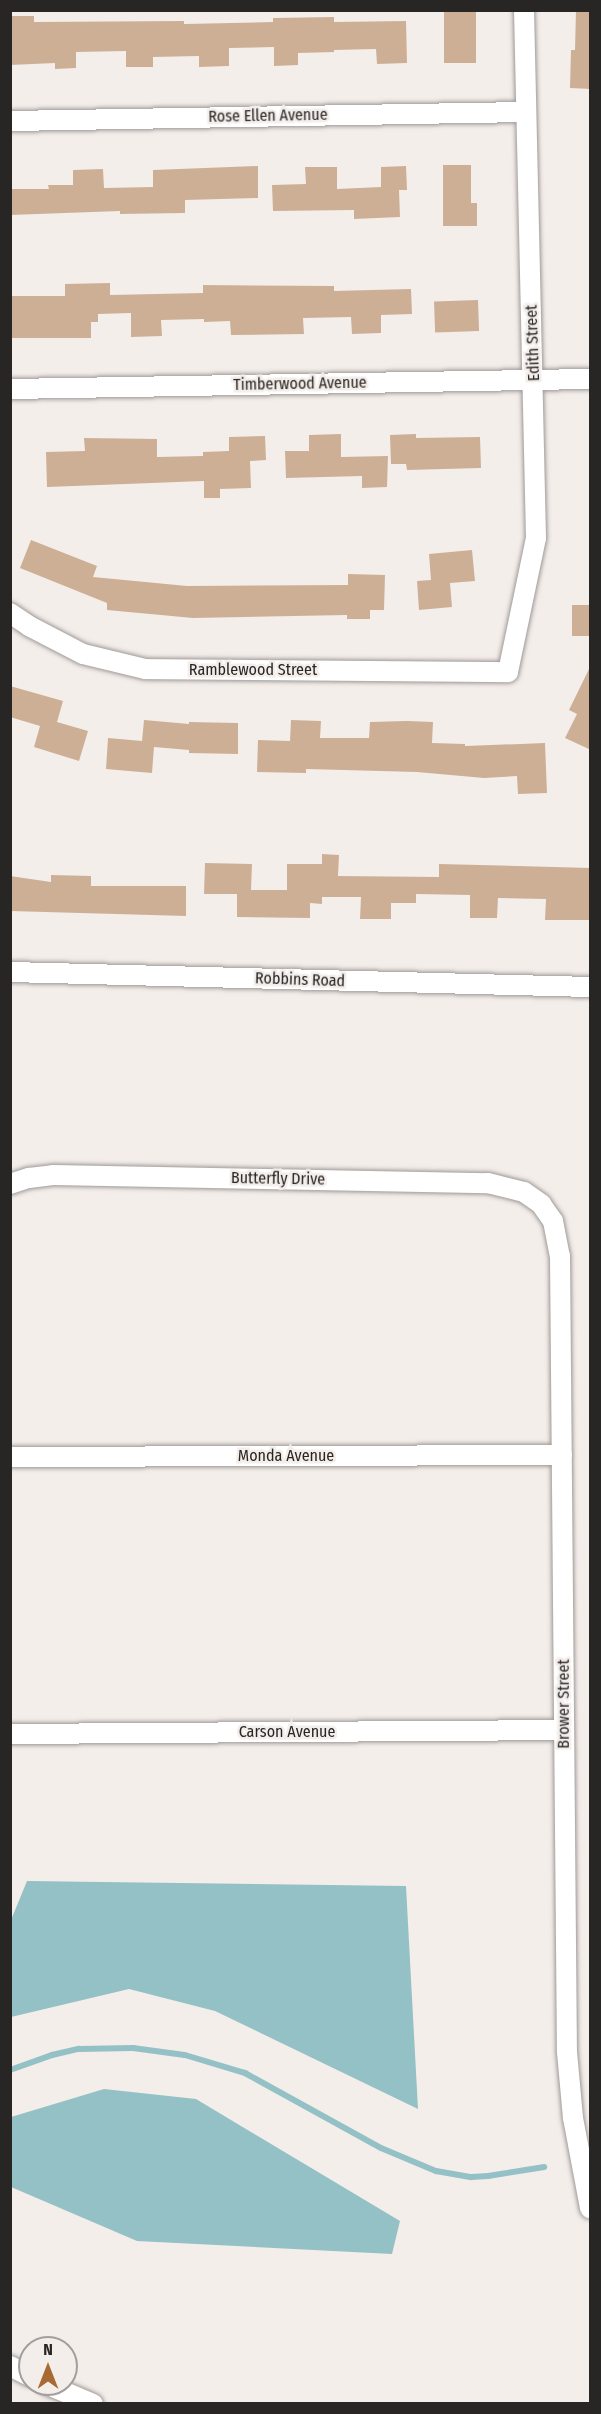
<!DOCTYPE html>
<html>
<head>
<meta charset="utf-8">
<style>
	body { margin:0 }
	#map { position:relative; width:601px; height:2414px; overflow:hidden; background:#f4eeeb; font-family:"Fira Sans Condensed",sans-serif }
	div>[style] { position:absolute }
	.water>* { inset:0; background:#94c1c5 }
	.stream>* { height:6px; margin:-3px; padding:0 3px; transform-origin:3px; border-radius:3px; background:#94c1c5 }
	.building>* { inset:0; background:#cdaf96; transform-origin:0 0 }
	.roads { filter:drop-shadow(0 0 2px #9f9a97) drop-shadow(0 0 2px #9f9a97) }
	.minor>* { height:20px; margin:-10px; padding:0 10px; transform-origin:10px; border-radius:10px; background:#fff }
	span { translate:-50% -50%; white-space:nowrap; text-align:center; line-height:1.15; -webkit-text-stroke:5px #f4eeeb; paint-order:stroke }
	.street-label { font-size:16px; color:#282625 }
	.frame { position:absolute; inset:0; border:12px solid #282625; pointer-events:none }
	.north { position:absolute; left:18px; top:2336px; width:60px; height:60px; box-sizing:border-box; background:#f4eeeb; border:2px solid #a29e9c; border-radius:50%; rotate:0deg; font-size:16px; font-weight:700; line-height:24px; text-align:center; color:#282625 }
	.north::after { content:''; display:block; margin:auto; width:21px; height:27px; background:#a96932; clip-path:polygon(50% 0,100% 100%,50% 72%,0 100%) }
</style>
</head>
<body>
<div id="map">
	<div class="water">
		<div style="clip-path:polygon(27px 1881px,406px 1886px,418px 2109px,215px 2011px,129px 1989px,11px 2017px,11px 1920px)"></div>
		<div style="clip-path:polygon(104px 2089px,196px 2099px,400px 2221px,392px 2254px,137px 2241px,11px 2187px,11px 2117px)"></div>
	</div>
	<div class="stream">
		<div style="left:10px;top:2070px;width:45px;rotate:-19.7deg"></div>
		<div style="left:52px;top:2055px;width:28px;rotate:-13deg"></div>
		<div style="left:79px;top:2049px;width:54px;rotate:-1.1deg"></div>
		<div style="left:133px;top:2048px;width:52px;rotate:7.7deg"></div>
		<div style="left:185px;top:2055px;width:63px;rotate:16.7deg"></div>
		<div style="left:245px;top:2073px;width:155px;rotate:28.9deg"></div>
		<div style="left:381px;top:2148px;width:60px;rotate:22.7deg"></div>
		<div style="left:436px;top:2171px;width:36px;rotate:10deg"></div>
		<div style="left:471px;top:2177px;width:17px;rotate:-3deg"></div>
		<div style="left:488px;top:2176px;width:57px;rotate:-9.1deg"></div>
	</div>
	<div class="building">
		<div style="left:444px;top:10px;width:32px;height:53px"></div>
		<div style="clip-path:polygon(576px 10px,591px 10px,591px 89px,570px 88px,571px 50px,575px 50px)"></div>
		<div style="clip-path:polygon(10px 16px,34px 16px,34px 22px,184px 21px,184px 24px,273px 22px,273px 18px,334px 17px,334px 22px,406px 21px,407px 63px,377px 64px,376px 49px,334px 50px,334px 52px,298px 53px,298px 65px,274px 66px,274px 47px,229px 48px,229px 66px,199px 67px,199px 56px,153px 57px,153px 67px,126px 67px,126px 51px,76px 52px,76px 68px,55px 69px,55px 63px,10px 65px)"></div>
		<div style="clip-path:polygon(443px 165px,471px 165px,471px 203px,477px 203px,477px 226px,443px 226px)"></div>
		<div style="clip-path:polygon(258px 166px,258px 198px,185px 200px,185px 213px,120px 214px,120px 211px,10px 215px,10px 189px,49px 189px,48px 185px,73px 185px,73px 170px,103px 169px,104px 188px,153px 187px,153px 170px)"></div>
		<div style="clip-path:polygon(406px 166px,407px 190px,399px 190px,400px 217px,354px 219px,354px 210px,273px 211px,272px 185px,306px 184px,305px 167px,337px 167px,337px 189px,381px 187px,381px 167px)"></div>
		<div style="clip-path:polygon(110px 283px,110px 295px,203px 293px,203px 285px,334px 286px,334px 291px,411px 289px,412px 314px,381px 315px,381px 333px,352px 334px,351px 317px,303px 318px,304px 334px,231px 335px,230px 321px,204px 322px,204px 319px,161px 320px,162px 336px,131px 337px,131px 313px,98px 314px,98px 322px,91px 322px,91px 338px,10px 338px,10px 296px,65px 296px,65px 284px)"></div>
		<div style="left:478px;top:300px;width:31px;height:44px;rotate:88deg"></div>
		<div style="clip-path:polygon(341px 434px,341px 457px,388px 456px,387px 487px,362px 488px,362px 476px,286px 478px,285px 451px,309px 451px,309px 435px)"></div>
		<div style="clip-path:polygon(416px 434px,416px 438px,480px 437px,481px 468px,407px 470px,406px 464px,391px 464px,390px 435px)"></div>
		<div style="clip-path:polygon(265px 436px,266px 460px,250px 461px,251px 488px,220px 489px,220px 498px,204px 498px,204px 481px,47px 487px,46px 452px,85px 451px,84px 438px,157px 439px,157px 457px,203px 456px,203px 452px,229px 451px,229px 437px)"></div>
		<div style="clip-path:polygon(31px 540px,97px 566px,93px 577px,187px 586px,348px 585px,348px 574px,385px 575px,384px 610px,370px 610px,370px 619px,347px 619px,347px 615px,193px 618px,107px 610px,107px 603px,20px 568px)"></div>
		<div style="clip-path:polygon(472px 550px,475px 581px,450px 583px,452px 607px,419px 610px,417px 581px,431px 580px,429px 554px)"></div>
		<div style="left:572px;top:605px;width:19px;height:31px"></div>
		<div style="clip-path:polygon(591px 665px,591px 750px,565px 738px,577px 714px,569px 710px)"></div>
		<div style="clip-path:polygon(10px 686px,63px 701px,57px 722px,88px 731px,79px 761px,34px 747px,40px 726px,10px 717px)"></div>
		<div style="clip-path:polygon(144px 720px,189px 724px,189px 722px,238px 723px,238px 754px,189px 753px,189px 750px,154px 747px,152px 773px,106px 769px,108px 738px,142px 741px)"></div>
		<div style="clip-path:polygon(291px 720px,321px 721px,320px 738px,369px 738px,370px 722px,407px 721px,433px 722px,432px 743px,465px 744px,465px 746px,545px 743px,547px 793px,518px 794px,517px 776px,484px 778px,417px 772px,306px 769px,306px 773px,257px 772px,258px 740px,290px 741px)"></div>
		<div style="clip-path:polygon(322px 854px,339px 855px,338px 876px,439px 877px,439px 864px,591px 868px,591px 920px,545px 920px,546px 899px,498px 898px,497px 918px,470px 918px,470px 895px,416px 894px,416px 903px,391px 903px,391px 919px,360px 919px,361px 897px,322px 897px,322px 904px,310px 903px,310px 918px,237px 917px,237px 894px,204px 894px,205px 863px,252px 864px,251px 890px,287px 890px,287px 864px,322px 864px)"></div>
		<div style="clip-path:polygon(51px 875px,91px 876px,91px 886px,186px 886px,186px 916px,10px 911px,10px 876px,51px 882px)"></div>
	</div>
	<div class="roads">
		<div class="minor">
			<div style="left:10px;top:121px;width:516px;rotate:-1deg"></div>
			<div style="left:10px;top:389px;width:580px;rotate:-0.99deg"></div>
			<div style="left:10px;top:613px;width:23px;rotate:34deg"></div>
			<div style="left:29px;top:626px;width:61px;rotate:27.4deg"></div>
			<div style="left:83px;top:654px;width:64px;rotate:13.6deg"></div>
			<div style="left:145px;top:669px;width:363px;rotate:0.5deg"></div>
			<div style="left:508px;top:672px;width:137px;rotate:-78.2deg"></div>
			<div style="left:536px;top:538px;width:528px;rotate:-91.3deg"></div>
			<div style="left:10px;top:972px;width:580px;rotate:1.48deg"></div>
			<div style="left:10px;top:1184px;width:20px;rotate:-18deg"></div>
			<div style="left:29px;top:1178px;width:24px;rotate:-7deg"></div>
			<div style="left:53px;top:1175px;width:435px;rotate:1.1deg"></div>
			<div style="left:488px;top:1183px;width:37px;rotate:14deg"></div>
			<div style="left:524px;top:1192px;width:21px;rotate:35deg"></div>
			<div style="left:541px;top:1204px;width:21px;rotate:55deg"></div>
			<div style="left:553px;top:1221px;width:36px;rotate:79deg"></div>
			<div style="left:560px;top:1256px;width:796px;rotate:89.5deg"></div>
			<div style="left:567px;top:2052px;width:66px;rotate:84.8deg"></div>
			<div style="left:573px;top:2118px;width:92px;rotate:79.3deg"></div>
			<div style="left:10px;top:1457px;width:552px;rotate:-0.21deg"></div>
			<div style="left:10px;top:1734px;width:554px;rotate:-0.41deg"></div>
			<div style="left:10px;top:2366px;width:22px;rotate:27deg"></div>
			<div style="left:46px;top:2384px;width:51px;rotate:23.1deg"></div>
		</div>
	</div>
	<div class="street-label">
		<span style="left:268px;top:116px;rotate:-1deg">Rose Ellen Avenue</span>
		<span style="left:533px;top:343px;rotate:-92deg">Edith Street</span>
		<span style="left:300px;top:384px;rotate:-1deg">Timberwood Avenue</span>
		<span style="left:253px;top:670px">Ramblewood Street</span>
		<span style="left:300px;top:980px;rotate:2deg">Robbins Road</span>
		<span style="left:278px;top:1179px;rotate:1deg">Butterfly Drive</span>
		<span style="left:286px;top:1456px">Monda Avenue</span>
		<span style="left:564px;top:1704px;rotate:-90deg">Brower Street</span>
		<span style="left:287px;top:1732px">Carson Avenue</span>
	</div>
	<div class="frame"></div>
	<div class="north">N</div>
</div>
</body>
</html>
